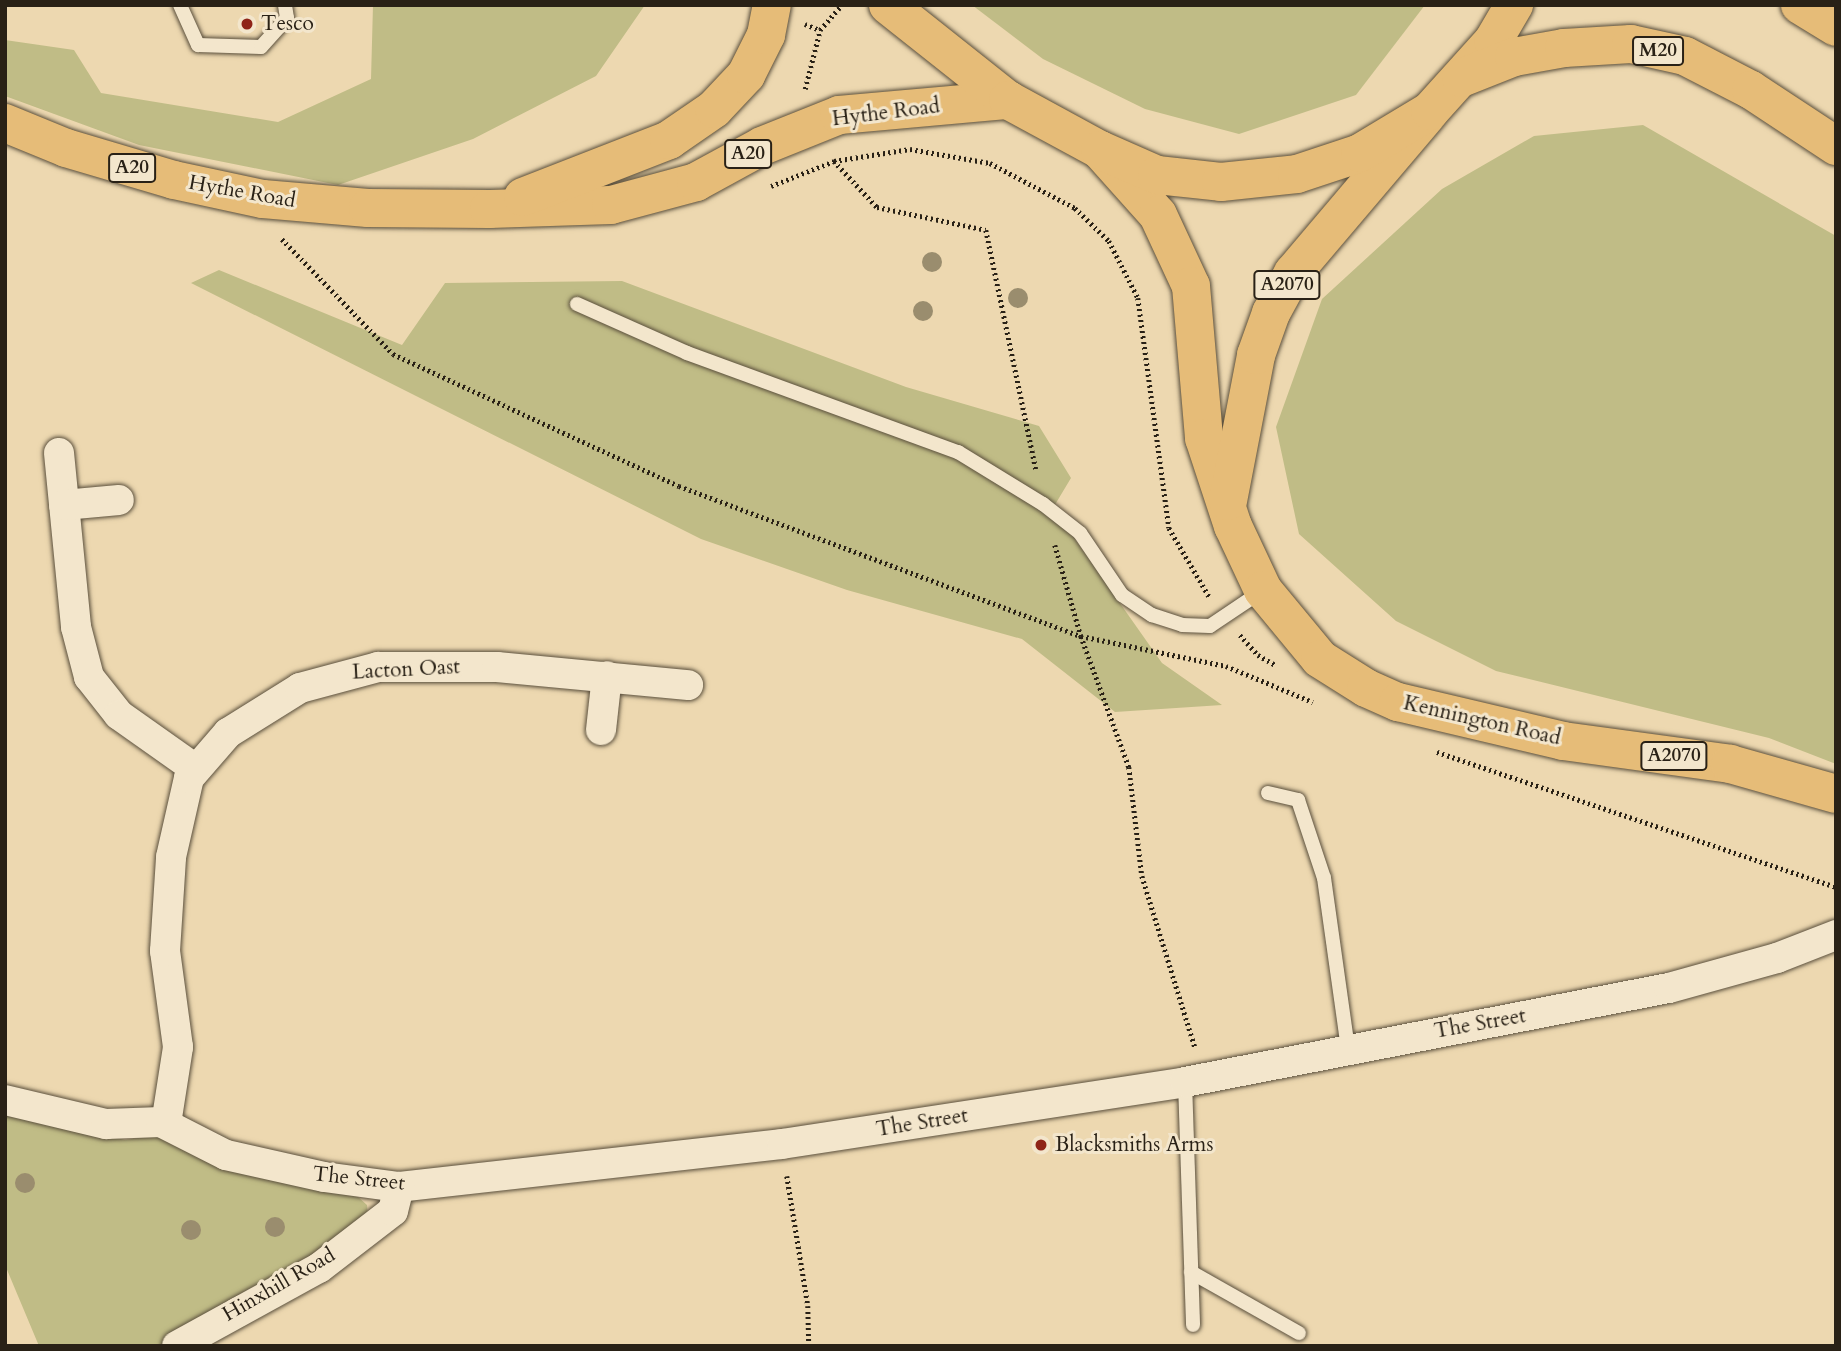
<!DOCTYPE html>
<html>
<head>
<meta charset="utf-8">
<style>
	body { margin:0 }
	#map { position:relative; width:1841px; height:1351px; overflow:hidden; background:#edd8b0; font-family:Cardo,serif }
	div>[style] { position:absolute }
	.green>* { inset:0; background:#c0bc86 }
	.path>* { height:4.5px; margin-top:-2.25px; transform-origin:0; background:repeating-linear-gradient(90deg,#292116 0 2px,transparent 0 5.5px) }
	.roads { filter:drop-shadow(0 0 2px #5a4f3c) drop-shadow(0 0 2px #5a4f3c) }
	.service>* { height:14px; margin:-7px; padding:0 7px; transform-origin:7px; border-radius:7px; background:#f3e6cc }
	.minor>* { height:30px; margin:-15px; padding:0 15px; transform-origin:15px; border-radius:15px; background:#f3e6cc }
	.primary>* { height:38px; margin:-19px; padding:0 19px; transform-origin:19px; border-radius:19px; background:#e6bc78 }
	.trunk>* { height:38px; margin:-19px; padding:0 19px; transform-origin:19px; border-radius:19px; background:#e6bc78 }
	.motorway>* { height:38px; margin:-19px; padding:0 19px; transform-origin:19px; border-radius:19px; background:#e6bc78 }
	.trees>* { width:20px; height:20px; margin:-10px; border-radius:50%; background:#9a8d6e }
	.dots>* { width:19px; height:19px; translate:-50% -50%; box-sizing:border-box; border:4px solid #f3e6cc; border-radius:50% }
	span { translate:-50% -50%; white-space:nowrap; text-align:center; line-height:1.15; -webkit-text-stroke:6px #f3e6cc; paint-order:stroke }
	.shield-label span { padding:2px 5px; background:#f3e6cc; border:2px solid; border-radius:5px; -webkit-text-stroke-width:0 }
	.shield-label { font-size:19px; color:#292116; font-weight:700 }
	.poi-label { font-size:21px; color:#292116 }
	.left { translate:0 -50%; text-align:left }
	.street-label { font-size:21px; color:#292116 }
	.frame { position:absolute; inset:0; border:7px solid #292116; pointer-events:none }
</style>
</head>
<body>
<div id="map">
	<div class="green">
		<div style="clip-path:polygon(373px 5px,645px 5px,596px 76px,473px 139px,338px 185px,139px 145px,5px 96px,5px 40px,74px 50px,101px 93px,278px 122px,371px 79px)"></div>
		<div style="clip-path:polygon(972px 5px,1425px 5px,1356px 95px,1239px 134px,1145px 109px,1043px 59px)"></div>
		<div style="clip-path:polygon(1643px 125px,1836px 236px,1836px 764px,1769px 738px,1496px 671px,1396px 621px,1299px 534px,1276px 427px,1322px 299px,1442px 189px,1534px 136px)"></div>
		<div style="clip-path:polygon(219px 270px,402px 345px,445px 283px,622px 281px,906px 387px,1039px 426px,1071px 478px,1053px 508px,1162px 663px,1222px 705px,1115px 712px,1022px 639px,847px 590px,701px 539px,191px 283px)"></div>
		<div style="clip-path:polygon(5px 1111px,125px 1140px,177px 1132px,357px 1196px,367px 1205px,368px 1217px,358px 1230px,213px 1309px,159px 1346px,39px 1346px,5px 1265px)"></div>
	</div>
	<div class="path">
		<div style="left:805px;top:24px;width:16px;rotate:22deg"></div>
		<div style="left:805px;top:89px;width:61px;rotate:-75.7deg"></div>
		<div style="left:820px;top:30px;width:33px;rotate:-49deg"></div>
		<div style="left:834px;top:161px;width:63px;rotate:46.9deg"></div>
		<div style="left:877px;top:207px;width:111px;rotate:11.9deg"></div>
		<div style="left:986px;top:230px;width:244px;rotate:78.2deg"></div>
		<div style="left:771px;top:186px;width:68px;rotate:-21.6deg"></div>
		<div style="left:834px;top:161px;width:77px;rotate:-9deg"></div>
		<div style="left:910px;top:149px;width:81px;rotate:9.9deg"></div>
		<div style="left:990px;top:163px;width:96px;rotate:27.9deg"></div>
		<div style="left:1075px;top:208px;width:47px;rotate:44.1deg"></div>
		<div style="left:1109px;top:241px;width:64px;rotate:63deg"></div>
		<div style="left:1138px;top:298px;width:232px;rotate:82.3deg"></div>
		<div style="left:1169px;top:528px;width:81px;rotate:59.6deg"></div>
		<div style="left:282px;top:239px;width:160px;rotate:46deg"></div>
		<div style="left:393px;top:354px;width:315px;rotate:24.8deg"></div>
		<div style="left:679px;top:486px;width:429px;rotate:20.5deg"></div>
		<div style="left:1081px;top:636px;width:148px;rotate:11.7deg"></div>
		<div style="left:1226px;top:666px;width:94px;rotate:22.5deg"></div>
		<div style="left:1055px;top:545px;width:95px;rotate:74.1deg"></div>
		<div style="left:1081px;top:636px;width:140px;rotate:69.9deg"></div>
		<div style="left:1129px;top:767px;width:110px;rotate:83.2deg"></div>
		<div style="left:1142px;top:876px;width:179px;rotate:72.8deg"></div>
		<div style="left:1240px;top:635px;width:27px;rotate:48deg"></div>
		<div style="left:1258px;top:655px;width:20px;rotate:30deg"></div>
		<div style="left:1437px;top:752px;width:421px;rotate:18.7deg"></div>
		<div style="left:787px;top:1176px;width:132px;rotate:80.8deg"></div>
		<div style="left:808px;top:1306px;width:40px;rotate:88.6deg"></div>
	</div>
	<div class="roads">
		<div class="service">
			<div style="left:180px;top:5px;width:44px;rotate:65.8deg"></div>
			<div style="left:198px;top:45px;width:63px;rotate:1.8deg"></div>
			<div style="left:261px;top:47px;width:39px;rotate:-48deg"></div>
			<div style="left:287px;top:18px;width:13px;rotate:-99deg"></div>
			<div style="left:577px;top:304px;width:120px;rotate:24deg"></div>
			<div style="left:687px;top:353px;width:289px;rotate:20.1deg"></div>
			<div style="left:958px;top:452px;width:100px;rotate:31.5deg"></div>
			<div style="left:1043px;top:504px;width:47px;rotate:38.1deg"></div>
			<div style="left:1080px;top:533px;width:75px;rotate:55.9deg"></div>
			<div style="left:1122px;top:595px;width:36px;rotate:34deg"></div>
			<div style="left:1152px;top:615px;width:32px;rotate:18deg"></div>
			<div style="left:1182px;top:625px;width:28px;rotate:2deg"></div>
			<div style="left:1210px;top:626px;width:63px;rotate:-33.9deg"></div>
			<div style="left:1268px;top:793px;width:31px;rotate:13deg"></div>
			<div style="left:1298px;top:800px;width:82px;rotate:71.6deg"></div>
			<div style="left:1324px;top:878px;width:172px;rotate:82deg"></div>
			<div style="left:1185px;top:1082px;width:243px;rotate:88.1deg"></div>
			<div style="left:1191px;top:1272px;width:124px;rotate:29.5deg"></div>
		</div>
		<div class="minor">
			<div style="left:59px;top:453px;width:175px;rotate:84.4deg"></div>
			<div style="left:76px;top:627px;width:52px;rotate:75.4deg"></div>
			<div style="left:89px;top:677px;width:48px;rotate:51.7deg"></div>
			<div style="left:119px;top:715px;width:92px;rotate:35.2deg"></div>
			<div style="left:64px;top:505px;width:55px;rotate:-5.2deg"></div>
			<div style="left:601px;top:730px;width:54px;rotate:-83.7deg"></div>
			<div style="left:5px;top:1100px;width:104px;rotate:13.4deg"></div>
			<div style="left:106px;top:1124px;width:55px;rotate:-2.1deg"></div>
			<div style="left:161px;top:1122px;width:73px;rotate:26.9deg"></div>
			<div style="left:226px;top:1155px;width:100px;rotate:12.7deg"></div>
			<div style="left:324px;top:1177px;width:76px;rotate:7.6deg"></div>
			<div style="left:399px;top:1187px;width:385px;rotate:-6.4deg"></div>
			<div style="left:782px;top:1144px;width:408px;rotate:-8.7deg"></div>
			<div style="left:1185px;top:1082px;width:493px;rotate:-11deg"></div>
			<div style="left:1669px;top:988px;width:112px;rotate:-15.5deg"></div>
			<div style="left:1777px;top:958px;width:63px;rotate:-21.3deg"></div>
			<div style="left:166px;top:1124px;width:78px;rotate:-81.1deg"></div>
			<div style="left:178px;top:1047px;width:97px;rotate:-97.7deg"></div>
			<div style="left:165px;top:951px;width:94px;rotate:-86.3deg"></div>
			<div style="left:171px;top:857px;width:81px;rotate:-77.2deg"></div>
			<div style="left:189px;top:778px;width:60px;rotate:-49.1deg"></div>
			<div style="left:228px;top:733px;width:85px;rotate:-32deg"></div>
			<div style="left:300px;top:688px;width:81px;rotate:-15.1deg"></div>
			<div style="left:378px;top:667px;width:119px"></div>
			<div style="left:497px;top:667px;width:192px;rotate:5.4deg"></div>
			<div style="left:177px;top:1346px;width:162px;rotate:-28.8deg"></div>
			<div style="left:319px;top:1268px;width:93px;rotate:-37.6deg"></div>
			<div style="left:393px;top:1211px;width:25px;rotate:-76deg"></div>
		</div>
		<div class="primary">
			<div style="left:5px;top:123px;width:66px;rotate:22.3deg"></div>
			<div style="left:66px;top:148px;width:113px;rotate:16.5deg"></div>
			<div style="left:174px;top:180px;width:91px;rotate:12.1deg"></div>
			<div style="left:263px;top:199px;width:105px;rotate:4.9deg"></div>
			<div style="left:368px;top:208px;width:121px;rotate:0.5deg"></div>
			<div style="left:489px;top:209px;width:122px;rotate:-1.9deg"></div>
			<div style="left:611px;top:205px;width:88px;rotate:-15.1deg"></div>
			<div style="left:696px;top:182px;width:75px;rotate:-28.6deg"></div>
			<div style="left:762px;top:146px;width:83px;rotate:-21.9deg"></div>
			<div style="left:839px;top:115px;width:170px;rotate:-5.1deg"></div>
			<div style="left:1100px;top:150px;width:87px;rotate:48.3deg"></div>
			<div style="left:1158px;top:215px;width:78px;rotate:65.1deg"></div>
			<div style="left:1191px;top:286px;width:153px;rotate:85.1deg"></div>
			<div style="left:1204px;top:438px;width:93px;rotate:71.8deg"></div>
			<div style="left:1233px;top:526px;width:71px;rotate:64.9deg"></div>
			<div style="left:1263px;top:590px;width:89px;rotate:50.4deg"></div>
			<div style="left:1320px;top:659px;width:54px;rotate:32.2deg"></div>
			<div style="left:1366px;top:688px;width:35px;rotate:24deg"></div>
			<div style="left:1398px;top:702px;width:170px;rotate:13.3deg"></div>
			<div style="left:1563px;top:741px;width:169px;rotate:7.8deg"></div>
			<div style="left:1730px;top:764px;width:110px;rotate:15.8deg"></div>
			<div style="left:523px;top:197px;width:157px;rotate:-21.3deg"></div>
			<div style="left:669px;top:140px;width:55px;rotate:-34.6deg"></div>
			<div style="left:714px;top:109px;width:47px;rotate:-46.7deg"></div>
			<div style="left:746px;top:75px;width:45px;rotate:-63.4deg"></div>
			<div style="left:766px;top:35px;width:31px;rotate:-79deg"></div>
			<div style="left:1228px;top:501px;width:149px;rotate:-79.1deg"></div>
			<div style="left:1256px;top:355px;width:45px;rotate:-70.3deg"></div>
			<div style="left:1271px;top:313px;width:46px;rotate:-61.2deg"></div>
			<div style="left:1293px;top:273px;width:207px;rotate:-49.7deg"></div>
		</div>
		<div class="trunk">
			<div style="left:888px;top:5px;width:153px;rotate:38.4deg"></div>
			<div style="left:1008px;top:100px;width:105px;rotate:28.5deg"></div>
			<div style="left:1100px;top:150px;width:62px;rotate:23.7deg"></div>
			<div style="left:1157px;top:175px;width:64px;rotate:6.2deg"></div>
			<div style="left:1221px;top:182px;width:76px;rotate:-6deg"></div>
			<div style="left:1297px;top:174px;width:66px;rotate:-18.4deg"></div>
			<div style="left:1360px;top:153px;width:82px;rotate:-31deg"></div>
			<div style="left:1430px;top:111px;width:94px;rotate:-48deg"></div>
			<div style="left:1493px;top:41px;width:42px;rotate:-59.7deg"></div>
		</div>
		<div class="motorway">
			<div style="left:1800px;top:5px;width:42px;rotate:31.4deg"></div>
			<div style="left:1461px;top:78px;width:57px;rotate:-21.6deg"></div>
			<div style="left:1514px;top:57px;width:51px;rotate:-10.2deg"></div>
			<div style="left:1564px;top:48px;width:67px;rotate:-3.4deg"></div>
			<div style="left:1631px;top:44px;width:55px;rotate:12.5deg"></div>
			<div style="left:1685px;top:56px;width:74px;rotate:27.3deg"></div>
			<div style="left:1751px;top:90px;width:102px;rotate:33.4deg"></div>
		</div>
	</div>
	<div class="trees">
		<div style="left:932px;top:262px"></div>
		<div style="left:1018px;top:298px"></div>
		<div style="left:923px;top:311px"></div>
		<div style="left:25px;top:1183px"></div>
		<div style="left:275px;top:1227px"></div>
		<div style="left:191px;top:1230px"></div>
	</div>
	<div class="dots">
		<div style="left:247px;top:24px;background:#8f2418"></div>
		<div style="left:1041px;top:1145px;background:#8f2418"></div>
	</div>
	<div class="shield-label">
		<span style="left:1658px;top:51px">M20</span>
		<span style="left:748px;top:154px">A20</span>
		<span style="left:132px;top:168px">A20</span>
		<span style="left:1287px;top:285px">A2070</span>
		<span style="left:1674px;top:756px">A2070</span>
	</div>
	<div class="poi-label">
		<span class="left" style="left:261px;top:24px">Tesco</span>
		<span class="left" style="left:1055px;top:1145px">Blacksmiths Arms</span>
	</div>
	<div class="street-label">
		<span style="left:886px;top:113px;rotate:-7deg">Hythe Road</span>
		<span style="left:242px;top:192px;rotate:10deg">Hythe Road</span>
		<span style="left:406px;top:670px;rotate:-3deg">Lacton Oast</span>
		<span style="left:1482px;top:721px;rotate:13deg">Kennington Road</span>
		<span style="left:1480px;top:1024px;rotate:-10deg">The Street</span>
		<span style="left:922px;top:1123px;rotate:-9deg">The Street</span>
		<span style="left:359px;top:1179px;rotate:6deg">The Street</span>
		<span style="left:279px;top:1285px;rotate:-30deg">Hinxhill Road</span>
	</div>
	<div class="frame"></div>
</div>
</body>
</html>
